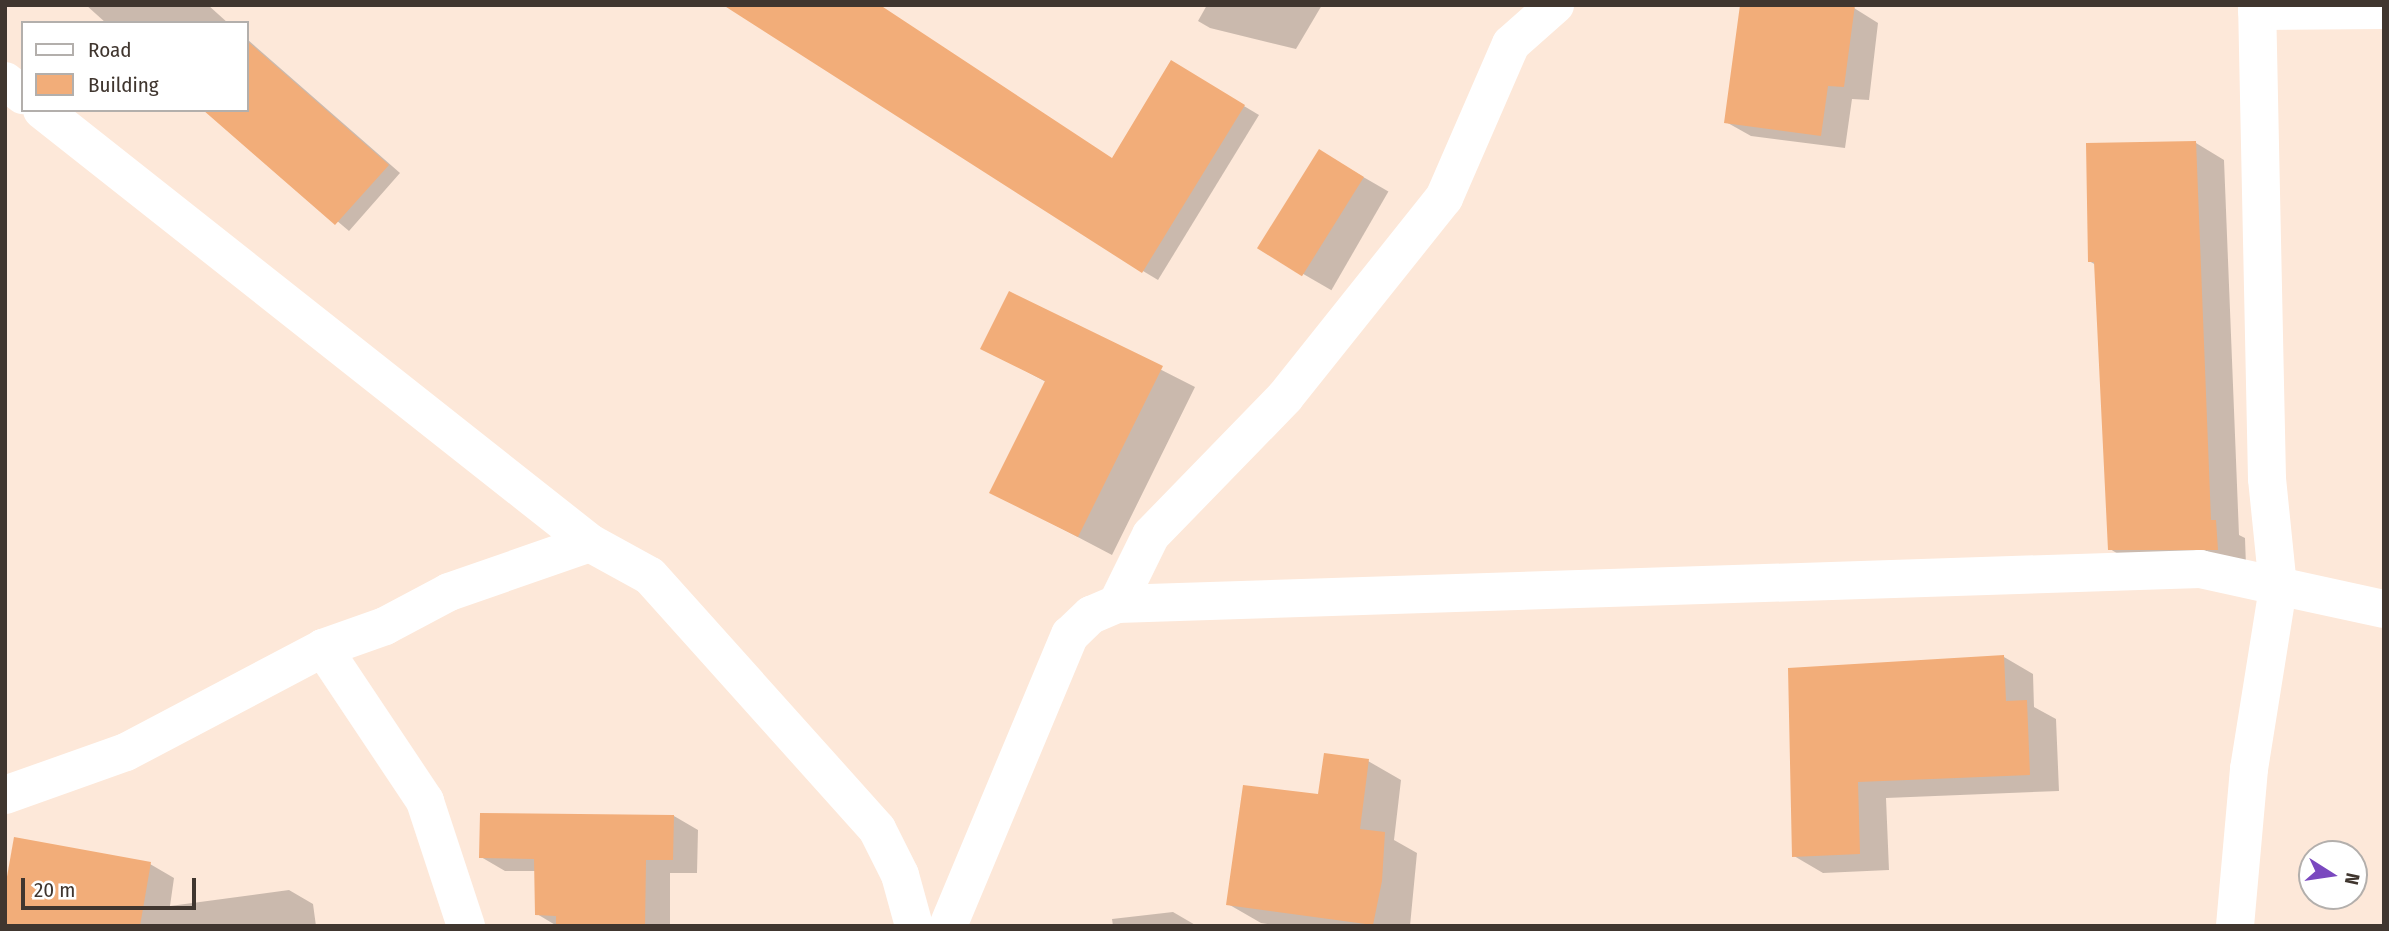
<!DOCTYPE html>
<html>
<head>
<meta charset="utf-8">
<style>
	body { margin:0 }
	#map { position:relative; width:2389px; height:931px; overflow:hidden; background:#fde8d9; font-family:"Fira Sans Condensed",sans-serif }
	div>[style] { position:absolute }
	.shadow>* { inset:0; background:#0003; transform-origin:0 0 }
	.building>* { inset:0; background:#f2ad79; transform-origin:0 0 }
	.minor>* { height:38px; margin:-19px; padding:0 19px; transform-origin:19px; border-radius:19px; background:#fff }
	span { translate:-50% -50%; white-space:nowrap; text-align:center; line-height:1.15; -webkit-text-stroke:6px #fff; paint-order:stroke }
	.frame { position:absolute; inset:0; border:7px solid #40362f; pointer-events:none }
	.legend { position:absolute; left:21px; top:21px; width:228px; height:91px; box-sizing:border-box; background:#fff; border:2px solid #b3afac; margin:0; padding:9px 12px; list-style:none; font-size:21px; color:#40362f }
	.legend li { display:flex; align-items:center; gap:14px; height:35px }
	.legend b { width:35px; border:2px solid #b3afac }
	.north { position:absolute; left:2298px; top:840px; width:70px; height:70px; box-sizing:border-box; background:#fff; border:2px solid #b3afac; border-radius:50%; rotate:102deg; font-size:19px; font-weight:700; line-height:28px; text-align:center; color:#40362f }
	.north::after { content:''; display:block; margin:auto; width:24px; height:32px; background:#7a48bf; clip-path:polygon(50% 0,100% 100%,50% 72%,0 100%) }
	.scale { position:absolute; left:21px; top:878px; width:175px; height:32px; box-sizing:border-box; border:4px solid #40362f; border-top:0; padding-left:9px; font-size:21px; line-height:24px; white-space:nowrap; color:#40362f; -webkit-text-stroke:5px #fff; paint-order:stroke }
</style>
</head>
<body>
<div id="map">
	<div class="shadow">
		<div style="clip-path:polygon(86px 5px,208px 5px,228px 23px,106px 23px)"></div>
		<div style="clip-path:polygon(1207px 5px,1322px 5px,1296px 49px,1210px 28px,1198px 21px)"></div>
		<div style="clip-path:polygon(1854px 8px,1878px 23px,1869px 100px,1852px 99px,1845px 148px,1751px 136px,1726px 122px)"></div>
		<div style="clip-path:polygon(247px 39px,400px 173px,349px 231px,206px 110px,247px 110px)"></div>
		<div style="clip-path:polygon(1172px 63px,1259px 115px,1158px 280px,1143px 271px,1113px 159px)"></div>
		<div style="clip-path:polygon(2196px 143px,2224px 160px,2239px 535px,2245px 538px,2246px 566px,2138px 566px,2110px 549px,2096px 265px,2089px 261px)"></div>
		<div style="left:1320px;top:152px;width:79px;height:114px;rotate:30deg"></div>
		<div style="clip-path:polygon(1010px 293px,1195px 387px,1112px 555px,992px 492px,1046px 382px,983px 348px)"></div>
		<div style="clip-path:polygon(2004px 657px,2033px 674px,2034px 707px,2056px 719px,2059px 791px,1886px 798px,1889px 870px,1823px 873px,1794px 856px,1790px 670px)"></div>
		<div style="clip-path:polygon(1368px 761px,1401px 780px,1394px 840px,1417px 853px,1410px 926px,1279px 926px,1261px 923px,1228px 904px,1320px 796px)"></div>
		<div style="clip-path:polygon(674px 816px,698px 830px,697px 873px,670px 873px,670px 926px,557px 926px,537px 914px,536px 871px,505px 871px,481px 857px)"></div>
		<div style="clip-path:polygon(150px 864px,174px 878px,170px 906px,289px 890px,313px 904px,316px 926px,5px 926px,5px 885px)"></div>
		<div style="clip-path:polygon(1173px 912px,1197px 926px,1113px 926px,1112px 919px)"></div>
	</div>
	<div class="building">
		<div style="clip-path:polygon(723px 5px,880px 5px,1112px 158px,1171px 60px,1245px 105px,1142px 273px)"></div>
		<div style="clip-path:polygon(1740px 5px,1855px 5px,1844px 87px,1828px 86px,1821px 136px,1724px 123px)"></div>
		<div style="clip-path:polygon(247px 41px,389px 165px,335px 225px,203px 110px,247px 110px)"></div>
		<div style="clip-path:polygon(2196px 141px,2211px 520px,2216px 520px,2218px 550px,2108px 550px,2094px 262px,2088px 262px,2086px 143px)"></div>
		<div style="left:1319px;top:149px;width:53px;height:117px;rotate:32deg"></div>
		<div style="clip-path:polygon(1009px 291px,1163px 366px,1078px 537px,989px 493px,1045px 381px,980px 349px)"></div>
		<div style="clip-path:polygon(2004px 655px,2006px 701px,2027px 700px,2030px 775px,1858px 782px,1860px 854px,1792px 857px,1788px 668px)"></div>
		<div style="clip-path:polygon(1324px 753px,1369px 759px,1360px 829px,1385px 832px,1382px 881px,1373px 925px,1226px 905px,1243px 785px,1318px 794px)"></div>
		<div style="clip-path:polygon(480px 813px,674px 815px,673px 860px,646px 860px,645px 926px,556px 926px,556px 916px,535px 915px,534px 859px,479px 858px)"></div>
		<div style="clip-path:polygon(14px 837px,151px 862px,140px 926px,5px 926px,5px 888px)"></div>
	</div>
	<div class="minor">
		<div style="left:2257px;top:11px;width:127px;rotate:-0.5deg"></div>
		<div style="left:5px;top:81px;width:23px;rotate:38deg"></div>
		<div style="left:42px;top:110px;width:698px;rotate:38.31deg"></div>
		<div style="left:590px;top:543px;width:68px;rotate:28.8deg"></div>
		<div style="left:650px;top:576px;width:340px;rotate:48.1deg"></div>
		<div style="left:877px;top:829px;width:51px;rotate:63.4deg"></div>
		<div style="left:900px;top:875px;width:53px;rotate:74.6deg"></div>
		<div style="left:1117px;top:604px;width:77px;rotate:-63.8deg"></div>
		<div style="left:1151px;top:535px;width:192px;rotate:-45.8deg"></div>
		<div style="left:1285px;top:397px;width:255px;rotate:-51.4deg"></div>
		<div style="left:1444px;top:198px;width:168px;rotate:-66.5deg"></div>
		<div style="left:1511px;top:44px;width:59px;rotate:-41.6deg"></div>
		<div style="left:5px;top:795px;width:128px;rotate:-19.6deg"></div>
		<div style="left:126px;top:752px;width:223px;rotate:-27.8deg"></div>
		<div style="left:466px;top:926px;width:132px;rotate:-108.2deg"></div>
		<div style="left:425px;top:801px;width:184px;rotate:-123.7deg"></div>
		<div style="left:323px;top:648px;width:66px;rotate:-19.5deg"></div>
		<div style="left:385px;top:626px;width:72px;rotate:-28deg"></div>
		<div style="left:449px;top:592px;width:149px;rotate:-19.2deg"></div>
		<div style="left:948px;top:926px;width:316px;rotate:-67.3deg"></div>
		<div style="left:1070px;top:635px;width:29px;rotate:-44deg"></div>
		<div style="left:1091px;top:615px;width:28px;rotate:-23deg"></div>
		<div style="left:1117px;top:604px;width:1084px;rotate:-1.85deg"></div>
		<div style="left:2200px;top:569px;width:188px;rotate:12.3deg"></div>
		<div style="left:2235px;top:926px;width:158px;rotate:-84.9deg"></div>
		<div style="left:2249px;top:769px;width:184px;rotate:-80.9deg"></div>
		<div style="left:2278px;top:587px;width:109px;rotate:-95.8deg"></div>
		<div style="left:2267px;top:479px;width:474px;rotate:-91.2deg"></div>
	</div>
	<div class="frame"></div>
	<ul class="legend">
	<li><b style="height:9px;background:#fff"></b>Road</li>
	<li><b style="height:19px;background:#f2ad79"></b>Building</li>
	</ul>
	<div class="north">N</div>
	<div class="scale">20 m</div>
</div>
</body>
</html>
